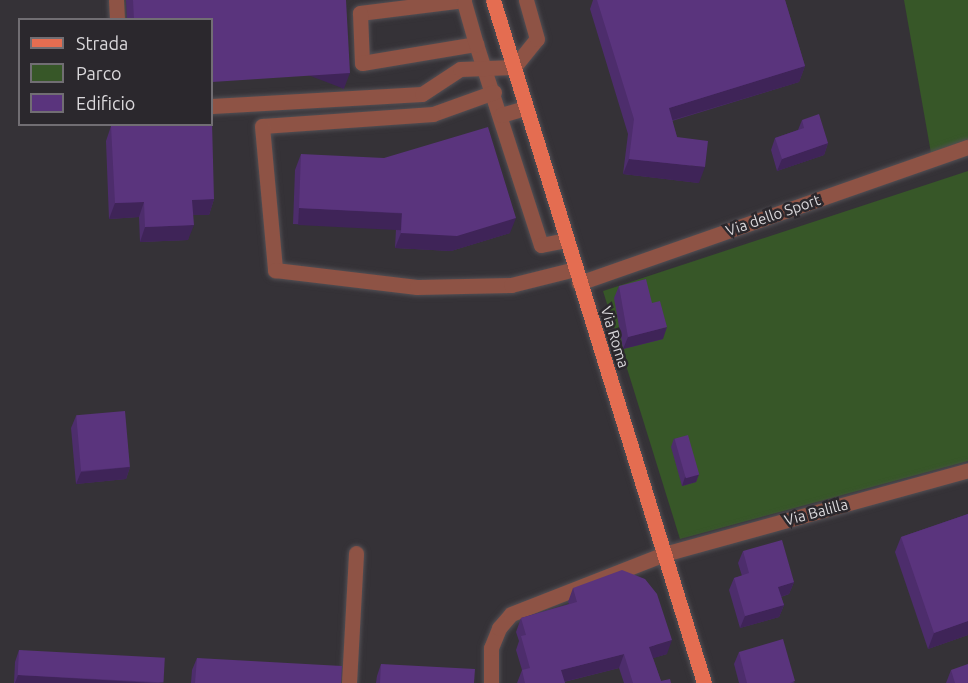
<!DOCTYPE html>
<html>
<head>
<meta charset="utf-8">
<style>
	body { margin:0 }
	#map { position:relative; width:968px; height:683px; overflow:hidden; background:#353237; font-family:Ubuntu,sans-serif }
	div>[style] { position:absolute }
	.green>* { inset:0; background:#375728 }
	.roads { filter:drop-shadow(0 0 2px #535055) drop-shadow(0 0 2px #535055) }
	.minor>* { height:15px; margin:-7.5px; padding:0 7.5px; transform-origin:7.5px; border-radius:7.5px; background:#8e5345 }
	.major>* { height:15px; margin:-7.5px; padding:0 7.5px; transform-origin:7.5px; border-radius:7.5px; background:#e46d51 }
	.wall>* { inset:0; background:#4d2d6c }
	.shaded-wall>* { inset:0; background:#3f2458; transform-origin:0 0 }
	.building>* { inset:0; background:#5a347d; transform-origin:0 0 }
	span { translate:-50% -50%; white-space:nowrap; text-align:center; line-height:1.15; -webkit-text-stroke:5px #2b282d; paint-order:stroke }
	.street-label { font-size:15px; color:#dad8db }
	.legend { position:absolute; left:18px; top:18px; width:195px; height:108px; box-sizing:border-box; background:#2b282d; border:2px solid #716e73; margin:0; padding:8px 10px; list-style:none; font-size:18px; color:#dad8db }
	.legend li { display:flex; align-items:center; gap:12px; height:30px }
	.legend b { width:30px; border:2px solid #716e73 }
</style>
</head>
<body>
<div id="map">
	<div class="green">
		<div style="clip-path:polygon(904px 0,968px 0,968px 139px,931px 153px)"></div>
		<div style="clip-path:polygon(968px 171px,968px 461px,680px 539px,603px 291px)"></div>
	</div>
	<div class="roads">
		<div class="minor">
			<div style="left:116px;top:0;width:20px;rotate:87deg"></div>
			<div style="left:464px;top:0;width:105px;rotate:172.9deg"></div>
			<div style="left:360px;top:13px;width:50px;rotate:87.7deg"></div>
			<div style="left:362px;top:63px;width:116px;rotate:-9.5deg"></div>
			<div style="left:476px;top:44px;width:211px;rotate:72.1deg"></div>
			<div style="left:541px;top:245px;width:25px;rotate:-11deg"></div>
			<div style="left:464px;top:2px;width:44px;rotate:74.1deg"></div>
			<div style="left:494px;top:92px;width:65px;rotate:160.2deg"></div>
			<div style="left:433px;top:114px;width:171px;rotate:176deg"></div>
			<div style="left:262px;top:126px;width:145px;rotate:84.8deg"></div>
			<div style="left:275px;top:270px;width:143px;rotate:6.8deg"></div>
			<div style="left:417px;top:287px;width:94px;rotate:-1.2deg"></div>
			<div style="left:511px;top:285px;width:66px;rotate:-14deg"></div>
			<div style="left:212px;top:106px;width:210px;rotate:-3.3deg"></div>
			<div style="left:422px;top:94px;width:45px;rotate:-33.3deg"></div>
			<div style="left:460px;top:69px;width:54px;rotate:-2.1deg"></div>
			<div style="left:514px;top:67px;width:36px;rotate:-51deg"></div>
			<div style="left:537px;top:39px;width:41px;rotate:-105.8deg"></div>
			<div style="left:501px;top:115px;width:26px;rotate:-16deg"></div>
			<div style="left:579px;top:283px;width:412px;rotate:-19.3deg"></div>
			<div style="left:349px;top:683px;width:130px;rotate:-86.9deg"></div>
			<div style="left:491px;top:683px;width:35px;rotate:-90deg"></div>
			<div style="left:491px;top:648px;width:22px;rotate:-68deg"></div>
			<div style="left:499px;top:628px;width:18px;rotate:-49deg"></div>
			<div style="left:511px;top:614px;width:164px;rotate:-21.4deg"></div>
			<div style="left:664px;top:554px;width:315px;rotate:-15.4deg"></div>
		</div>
		<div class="major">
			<div style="left:493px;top:0;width:715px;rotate:72.83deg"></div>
		</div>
	</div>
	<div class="wall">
		<div style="clip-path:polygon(126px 0,346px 0,344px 89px,212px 20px,127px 20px)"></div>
		<div style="clip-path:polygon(593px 0,785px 0,805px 66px,799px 82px,672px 121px,677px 137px,699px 183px,623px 174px,628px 134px,590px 9px)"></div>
		<div style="clip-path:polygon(802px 120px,828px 143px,824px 155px,777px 171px,771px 150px,775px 138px,798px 130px)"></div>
		<div style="clip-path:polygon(111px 126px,214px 199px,209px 215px,193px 215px,188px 240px,140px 242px,139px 217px,109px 219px,106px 141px)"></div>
		<div style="clip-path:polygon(301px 154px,510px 233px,451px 251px,395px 248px,396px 229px,293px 224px,295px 170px)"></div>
		<div style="clip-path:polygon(619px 286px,652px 303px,663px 339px,623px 349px,614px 298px)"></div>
		<div style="clip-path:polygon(76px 416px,130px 467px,126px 479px,76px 484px,71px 428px)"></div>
		<div style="clip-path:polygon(674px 438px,699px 474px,696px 482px,682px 486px,671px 447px)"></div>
		<div style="clip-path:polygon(968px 514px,968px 635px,928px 649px,895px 552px,901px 537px)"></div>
		<div style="clip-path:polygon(743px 551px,794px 582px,789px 594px,781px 597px,784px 605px,779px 617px,740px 628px,729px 590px,734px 578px,742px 576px,738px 563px)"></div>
		<div style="clip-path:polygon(573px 588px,667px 654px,653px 658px,661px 681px,671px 683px,624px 683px,619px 668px,564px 682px,565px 683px,517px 683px,522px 670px,516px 650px,519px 641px,516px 632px,521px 618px,569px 604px,568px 602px)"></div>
		<div style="clip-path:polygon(19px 650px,163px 683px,14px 683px,15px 662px)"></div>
		<div style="clip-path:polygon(739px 652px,795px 683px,739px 683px,734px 664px)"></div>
		<div style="clip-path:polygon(197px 658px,341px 683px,191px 683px,192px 670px)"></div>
		<div style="clip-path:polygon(381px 664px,474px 683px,376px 683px,377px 676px)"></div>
		<div style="clip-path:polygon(951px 670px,968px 683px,946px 683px)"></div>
	</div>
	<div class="shaded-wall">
		<div style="clip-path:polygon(805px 66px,799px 82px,663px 123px,669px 108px)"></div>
		<div style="left:350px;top:73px;width:17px;height:138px;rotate:111deg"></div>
		<div style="clip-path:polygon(828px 143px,824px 155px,777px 171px,782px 159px)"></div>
		<div style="clip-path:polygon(629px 159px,705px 167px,699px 183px,623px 174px)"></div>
		<div style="clip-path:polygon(214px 199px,209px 215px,187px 215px,192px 200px)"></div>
		<div style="clip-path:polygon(144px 202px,139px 217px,109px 219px,115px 203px)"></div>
		<div style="left:299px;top:208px;width:103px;height:17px;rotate:3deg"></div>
		<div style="clip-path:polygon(516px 218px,510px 233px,451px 251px,395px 248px,401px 233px)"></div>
		<div style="clip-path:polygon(194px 225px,188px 240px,140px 242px,145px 227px)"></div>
		<div style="clip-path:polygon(667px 327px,663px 339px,623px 349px,628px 337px)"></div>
		<div style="clip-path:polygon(130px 467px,126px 479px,76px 484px,81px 472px)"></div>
		<div style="clip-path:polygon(699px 474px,696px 482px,682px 486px,685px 477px)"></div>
		<div style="clip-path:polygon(794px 582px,789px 594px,774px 599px,778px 587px)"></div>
		<div style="clip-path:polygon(784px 605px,779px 617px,740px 628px,745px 616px)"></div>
		<div style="clip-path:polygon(968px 621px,968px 635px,928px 649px,934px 633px)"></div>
		<div style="clip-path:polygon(672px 640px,667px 654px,644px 661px,649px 647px)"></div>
		<div style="clip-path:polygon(624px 654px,619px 668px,559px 683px,561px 670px)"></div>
		<div style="clip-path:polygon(18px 675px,153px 683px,15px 683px)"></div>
	</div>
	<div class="building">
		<div style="clip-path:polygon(133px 0,346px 0,350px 73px,212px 82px,212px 20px,134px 20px)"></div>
		<div style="clip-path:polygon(597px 0,785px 0,805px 66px,669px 108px,677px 137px,708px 141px,705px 167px,629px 159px,634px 119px)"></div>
		<div style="clip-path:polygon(819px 114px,828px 143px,782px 159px,775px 138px,804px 128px,802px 120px)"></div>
		<div style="clip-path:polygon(212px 122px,214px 199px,192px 200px,194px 225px,145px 227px,144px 202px,115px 203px,111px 126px,139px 124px,212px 124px)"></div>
		<div style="clip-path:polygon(488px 127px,516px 218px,457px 236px,401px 233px,402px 213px,299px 208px,301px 154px,384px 158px)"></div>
		<div style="clip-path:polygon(646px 279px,652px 303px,660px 301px,667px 327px,628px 337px,619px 286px)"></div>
		<div style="left:125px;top:411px;width:56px;height:49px;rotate:85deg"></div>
		<div style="left:688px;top:435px;width:41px;height:14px;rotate:74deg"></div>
		<div style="clip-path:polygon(968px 514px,968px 621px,934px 633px,901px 537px)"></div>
		<div style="clip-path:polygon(782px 540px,794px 582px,778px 587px,784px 605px,745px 616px,734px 578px,749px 573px,743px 551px)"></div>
		<div style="clip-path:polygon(622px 570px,645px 579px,657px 594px,672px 640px,649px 647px,661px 681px,670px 679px,671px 683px,633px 683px,624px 654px,561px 670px,565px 683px,525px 683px,522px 670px,530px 668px,521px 636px,526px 635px,521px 618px,577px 602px,573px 588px)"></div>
		<div style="clip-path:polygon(783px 639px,795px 681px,790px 683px,747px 683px,739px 652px)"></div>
		<div style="left:19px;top:650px;width:146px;height:25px;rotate:3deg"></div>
		<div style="clip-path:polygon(197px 658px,342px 666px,341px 683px,195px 683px)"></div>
		<div style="clip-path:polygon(381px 664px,475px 669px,474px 683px,380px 683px)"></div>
		<div style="clip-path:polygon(968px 664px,968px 683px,955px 683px,951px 670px)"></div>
	</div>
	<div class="street-label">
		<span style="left:773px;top:215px;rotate:-19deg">Via dello Sport</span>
		<span style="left:615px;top:337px;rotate:73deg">Via Roma</span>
		<span style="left:816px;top:512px;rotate:-15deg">Via Balilla</span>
	</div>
	<ul class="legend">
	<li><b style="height:8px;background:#e46d51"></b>Strada</li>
	<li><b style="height:16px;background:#375728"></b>Parco</li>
	<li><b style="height:16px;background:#5a347d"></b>Edificio</li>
	</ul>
</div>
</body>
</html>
